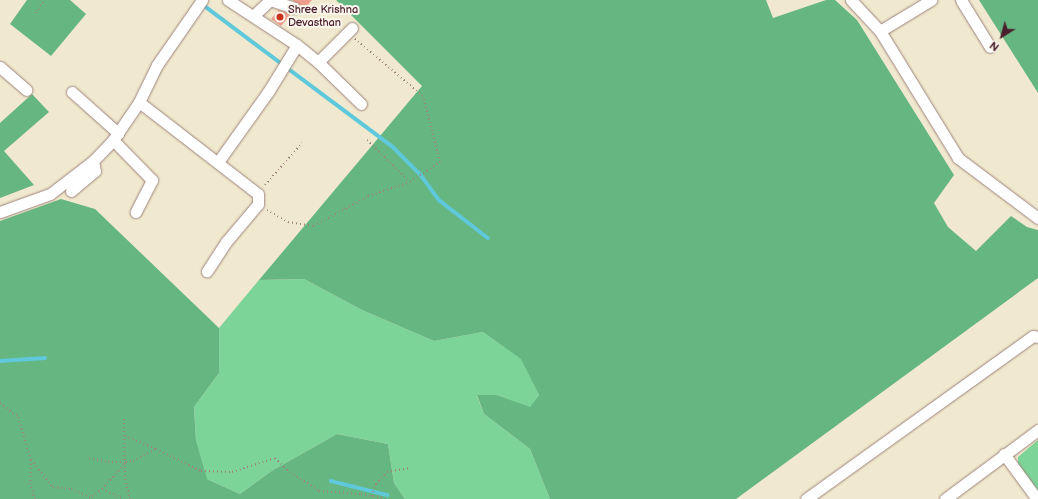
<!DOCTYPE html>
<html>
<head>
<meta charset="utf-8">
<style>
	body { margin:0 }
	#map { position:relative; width:1038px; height:499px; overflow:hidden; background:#f1e9cf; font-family:"Balsamiq Sans",sans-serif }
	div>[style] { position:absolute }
	.green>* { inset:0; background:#7dd499 }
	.forest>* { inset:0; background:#66b681 }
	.stream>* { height:3.5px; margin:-1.75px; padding:0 1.75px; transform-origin:1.75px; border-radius:1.75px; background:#5fc8db }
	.building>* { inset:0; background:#ee9d8d }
	.path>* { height:2px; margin-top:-1px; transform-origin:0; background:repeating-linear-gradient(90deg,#9e847d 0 1px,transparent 0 4px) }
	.roads { filter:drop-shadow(0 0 1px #9e847d) drop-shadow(0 0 1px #9e847d) }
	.minor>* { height:11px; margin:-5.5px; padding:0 5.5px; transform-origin:5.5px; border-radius:5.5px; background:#fff }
	.dots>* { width:11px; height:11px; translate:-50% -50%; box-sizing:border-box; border:2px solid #fbf7ec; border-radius:50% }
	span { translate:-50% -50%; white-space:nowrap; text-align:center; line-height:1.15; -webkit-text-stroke:4px #fbf7ec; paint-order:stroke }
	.poi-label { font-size:11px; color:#4a1f2b }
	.left { translate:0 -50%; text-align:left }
	.north { position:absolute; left:982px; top:16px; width:40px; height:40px; -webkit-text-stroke:3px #fbf7ec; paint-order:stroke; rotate:217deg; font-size:11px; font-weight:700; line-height:16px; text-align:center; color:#4a1f2b }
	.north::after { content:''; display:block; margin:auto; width:14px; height:18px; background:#4a1f2b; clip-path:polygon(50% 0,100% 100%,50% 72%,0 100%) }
</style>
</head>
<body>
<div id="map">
	<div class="green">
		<div style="clip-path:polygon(304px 279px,362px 310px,434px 341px,483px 332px,522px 359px,539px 395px,530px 408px,497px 395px,477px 396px,484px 414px,530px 449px,550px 499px,405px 499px,394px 483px,388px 444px,337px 434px,273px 470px,240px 494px,207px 479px,85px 499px,196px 441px,194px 407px,219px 373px,219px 328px,259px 280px)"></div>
		<div style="clip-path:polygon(1038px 440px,1038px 492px,1018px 465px,1018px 457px)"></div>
	</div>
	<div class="forest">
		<div style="clip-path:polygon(27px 0,70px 0,86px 14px,51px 56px,10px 24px)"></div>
		<div style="clip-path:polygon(336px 0,766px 0,773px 18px,826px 0,835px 0,857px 20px,954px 175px,934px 203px,948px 227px,976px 251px,1011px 216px,1027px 227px,1038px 230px,1038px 278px,736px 499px,550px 499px,530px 449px,484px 414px,477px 395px,497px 395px,530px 407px,539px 395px,521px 359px,483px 332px,434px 341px,362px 310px,304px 279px,259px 280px,422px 86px)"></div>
		<div style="clip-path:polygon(979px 0,1038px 0,1038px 93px)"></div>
		<div style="clip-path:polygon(32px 94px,49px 112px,4px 151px,34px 185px,0 198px,0 123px)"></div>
		<div style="clip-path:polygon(61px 199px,95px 209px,219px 328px,219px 373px,194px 407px,196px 441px,207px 479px,240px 494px,273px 470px,337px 434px,388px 444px,394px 483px,405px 499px,0 499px,0 221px)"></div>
	</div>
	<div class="stream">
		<div style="left:202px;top:4px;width:239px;rotate:36.8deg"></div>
		<div style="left:393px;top:147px;width:40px;rotate:45deg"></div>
		<div style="left:421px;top:175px;width:31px;rotate:54deg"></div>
		<div style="left:439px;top:200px;width:62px;rotate:37.8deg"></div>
		<div style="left:0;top:361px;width:45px;rotate:-3.8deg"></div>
		<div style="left:331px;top:481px;width:58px;rotate:14deg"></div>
	</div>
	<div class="building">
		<div style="clip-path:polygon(292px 0,312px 0,301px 13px,299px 4px)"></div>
		<div style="clip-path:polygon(279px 10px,291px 14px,281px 26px,271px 19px)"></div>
	</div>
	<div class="path">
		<div style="left:36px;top:13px;width:15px;rotate:-58deg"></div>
		<div style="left:367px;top:140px;width:60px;rotate:44.3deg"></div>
		<div style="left:265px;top:185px;width:56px;rotate:-48.6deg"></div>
		<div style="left:267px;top:210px;width:24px;rotate:30deg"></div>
		<div style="left:288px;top:222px;width:26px;rotate:9deg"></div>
		<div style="left:314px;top:226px;width:62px;rotate:-29.1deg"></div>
		<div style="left:368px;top:196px;width:44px;rotate:-18.4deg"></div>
		<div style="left:410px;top:182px;width:36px;rotate:-34deg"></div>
		<div style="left:440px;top:162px;width:68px;rotate:-104.4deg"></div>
		<div style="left:423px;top:96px;width:89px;rotate:-140deg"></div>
		<div style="left:0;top:403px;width:23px;rotate:38deg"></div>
		<div style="left:18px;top:417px;width:45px;rotate:73.2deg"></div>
		<div style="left:31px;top:460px;width:23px;rotate:92deg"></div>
		<div style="left:30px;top:483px;width:17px;rotate:73deg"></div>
		<div style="left:124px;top:419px;width:60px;rotate:89deg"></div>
		<div style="left:125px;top:479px;width:21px;rotate:76deg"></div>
		<div style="left:125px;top:436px;width:34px;rotate:23deg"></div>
		<div style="left:89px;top:458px;width:19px;rotate:12deg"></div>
		<div style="left:108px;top:462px;width:18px"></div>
		<div style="left:31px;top:460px;width:35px;rotate:51deg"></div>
		<div style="left:53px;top:487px;width:18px;rotate:6deg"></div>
		<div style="left:71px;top:489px;width:22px;rotate:24deg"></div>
		<div style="left:102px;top:489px;width:23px;rotate:25deg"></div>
		<div style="left:372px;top:496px;width:13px;rotate:-72deg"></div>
		<div style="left:376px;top:484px;width:16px;rotate:-47deg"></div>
		<div style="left:387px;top:472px;width:22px;rotate:-10deg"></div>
		<div style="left:89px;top:499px;width:16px;rotate:-38deg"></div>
		<div style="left:102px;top:489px;width:36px;rotate:-48deg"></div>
		<div style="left:126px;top:462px;width:7px;rotate:-8deg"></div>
		<div style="left:133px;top:461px;width:26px;rotate:-28deg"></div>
		<div style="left:156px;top:449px;width:50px;rotate:26.1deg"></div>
		<div style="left:201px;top:471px;width:31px;rotate:2deg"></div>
		<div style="left:232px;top:472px;width:45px;rotate:-18deg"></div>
		<div style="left:275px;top:458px;width:17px;rotate:45deg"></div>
		<div style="left:287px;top:470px;width:38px;rotate:33deg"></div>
		<div style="left:319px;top:491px;width:42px;rotate:4.1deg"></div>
		<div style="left:361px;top:494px;width:25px;rotate:11deg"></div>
	</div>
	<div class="roads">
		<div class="minor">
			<div style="left:228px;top:0;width:82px;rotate:33.1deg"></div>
			<div style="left:297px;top:45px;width:27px;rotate:39deg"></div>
			<div style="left:318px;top:62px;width:48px;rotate:-45deg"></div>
			<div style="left:851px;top:0;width:42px;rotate:46.9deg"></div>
			<div style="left:880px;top:31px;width:149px;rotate:58.4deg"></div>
			<div style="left:958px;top:158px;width:100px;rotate:36.9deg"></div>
			<div style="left:961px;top:0;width:55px;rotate:58.3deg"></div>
			<div style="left:253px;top:16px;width:23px;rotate:-43deg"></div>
			<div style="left:270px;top:0;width:25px;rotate:18deg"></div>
			<div style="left:880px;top:31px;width:60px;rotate:-31.3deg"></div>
			<div style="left:318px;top:62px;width:60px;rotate:44.3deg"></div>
			<div style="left:0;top:67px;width:35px;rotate:41deg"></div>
			<div style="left:72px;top:92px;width:62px;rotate:41.7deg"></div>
			<div style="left:139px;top:102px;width:150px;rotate:37.7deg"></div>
			<div style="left:258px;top:194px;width:10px;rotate:90deg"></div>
			<div style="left:258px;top:204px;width:50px;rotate:130.1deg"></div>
			<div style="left:226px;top:242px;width:35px;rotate:123deg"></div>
			<div style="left:113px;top:140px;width:56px;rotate:45.7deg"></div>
			<div style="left:152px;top:180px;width:36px;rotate:117deg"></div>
			<div style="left:218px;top:162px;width:86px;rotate:-54.5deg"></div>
			<div style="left:268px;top:92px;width:55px;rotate:-58.3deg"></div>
			<div style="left:71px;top:191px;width:31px;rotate:-40deg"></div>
			<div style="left:95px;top:171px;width:10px;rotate:-101deg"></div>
			<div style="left:0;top:212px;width:53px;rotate:-19.8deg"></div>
			<div style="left:50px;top:194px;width:54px;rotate:-37.5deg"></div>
			<div style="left:93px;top:161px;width:29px;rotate:-46deg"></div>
			<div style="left:113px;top:140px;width:46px;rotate:-55.6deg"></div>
			<div style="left:139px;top:102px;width:41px;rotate:-64.1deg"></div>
			<div style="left:157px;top:65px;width:79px;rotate:-55.3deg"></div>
			<div style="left:1004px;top:454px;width:56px;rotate:53.7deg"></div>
			<div style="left:806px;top:499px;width:279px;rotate:-35.7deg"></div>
			<div style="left:1033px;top:336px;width:5px;rotate:11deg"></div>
			<div style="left:945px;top:499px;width:116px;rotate:-36.6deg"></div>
		</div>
	</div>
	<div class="dots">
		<div style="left:280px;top:17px;background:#c8321e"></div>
	</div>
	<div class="poi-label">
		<span class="left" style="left:288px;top:17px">Shree Krishna<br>Devasthan</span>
	</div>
	<div class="north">N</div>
</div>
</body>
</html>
